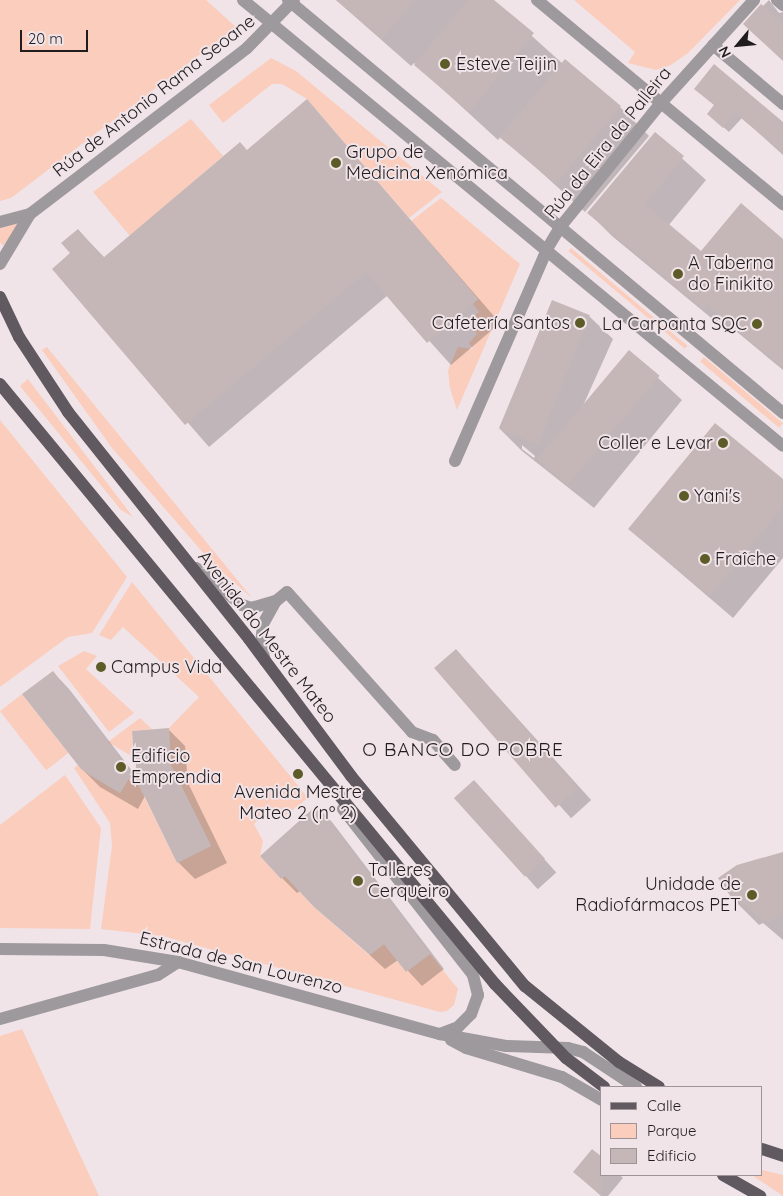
<!DOCTYPE html>
<html>
<head>
<meta charset="utf-8">
<style>
	body { margin:0 }
	#map { position:relative; width:783px; height:1196px; overflow:hidden; background:#f1e4e8; font-family:Quicksand,sans-serif }
	div>[style] { position:absolute }
	.green>* { inset:0; background:#facdbd; transform-origin:0 0 }
	.shadow>* { inset:0; background:#0003; transform-origin:0 0 }
	.building>* { inset:0; background:#c5b7b7; transform-origin:0 0 }
	.minor>* { height:12px; margin:-6px; padding:0 6px; transform-origin:6px; border-radius:6px; background:#9d999c }
	.tertiary>* { height:12px; margin:-6px; padding:0 6px; transform-origin:6px; border-radius:6px; background:#9d999c }
	.primary>* { height:12px; margin:-6px; padding:0 6px; transform-origin:6px; border-radius:6px; background:#60595f }
	.dots>* { width:14px; height:14px; translate:-50% -50%; box-sizing:border-box; border:2px solid #f1e4e8; border-radius:50% }
	span { translate:-50% -50%; white-space:nowrap; text-align:center; line-height:1.15; -webkit-text-stroke:4px #f1e4e8; paint-order:stroke }
	.poi-label { font-size:18px; color:#211d1e }
	.left { translate:0 -50%; text-align:left }
	.right { translate:-100% -50%; text-align:right }
	.street-label { font-size:18px; color:#211d1e }
	.neighbourhood-label { font-size:19px; color:#211d1e; letter-spacing:1px }
	.legend { position:absolute; left:600px; top:1086px; width:162px; height:90px; box-sizing:border-box; background:#f1e4e8; border:1px solid #9e9497; margin:0; padding:6px 9px; list-style:none; font-size:15px; color:#211d1e }
	.legend li { display:flex; align-items:center; gap:10px; height:25px }
	.legend b { width:25px; border:1px solid #9e9497 }
	.north { position:absolute; left:713px; top:20px; width:50px; height:50px; -webkit-text-stroke:4px #f1e4e8; paint-order:stroke; rotate:242deg; font-size:14px; font-weight:700; line-height:20px; text-align:center; color:#211d1e }
	.north::after { content:''; display:block; margin:auto; width:18px; height:22px; background:#211d1e; clip-path:polygon(50% 0,100% 100%,50% 72%,0 100%) }
	.scale { position:absolute; left:20px; top:30px; width:68px; height:22px; box-sizing:border-box; border:2px solid #211d1e; border-top:0; padding-left:6px; font-size:15px; line-height:18px; white-space:nowrap; color:#211d1e; -webkit-text-stroke:4px #f1e4e8; paint-order:stroke }
</style>
</head>
<body>
<div id="map">
	<div class="green">
		<div style="clip-path:polygon(0 0,206px 0,236px 27px,11px 198px,0 201px)"></div>
		<div style="clip-path:polygon(574px 0,740px 0,688px 53px,671px 65px,656px 70px,628px 63px,635px 52px)"></div>
		<div style="clip-path:polygon(271px 58px,296px 71px,442px 192px,409px 218px,307px 99px,282px 84px,272px 84px,223px 123px,209px 105px)"></div>
		<div style="clip-path:polygon(191px 119px,223px 156px,130px 236px,93px 192px)"></div>
		<div style="clip-path:polygon(441px 198px,520px 264px,457px 410px,450px 388px,448px 370px,458px 347px,473px 349px,469px 343px,477px 334px,467px 322px,479px 312px,473px 304px,478px 299px,411px 221px)"></div>
		<div style="clip-path:polygon(19px 219px,22px 223px,3px 246px,0 242px,0 227px)"></div>
		<div style="left:571px;top:248px;width:152px;height:4px;rotate:40deg"></div>
		<div style="clip-path:polygon(47px 347px,252px 598px,212px 563px,112px 448px,42px 350px)"></div>
		<div style="left:704px;top:357px;width:103px;height:6px;rotate:40deg"></div>
		<div style="clip-path:polygon(28px 379px,101px 475px,133px 517px,121px 510px,20px 386px)"></div>
		<div style="clip-path:polygon(0 420px,127px 577px,92px 633px,68px 637px,0 687px)"></div>
		<div style="clip-path:polygon(132px 582px,308px 798px,282px 818px,273px 815px,261px 817px,254px 824px,263px 841px,260px 856px,281px 879px,285px 876px,314px 907px,369px 955px,384px 944px,406px 972px,430px 954px,458px 989px,454px 1005px,447px 1011px,440px 1012px,162px 936px,101px 929px,112px 846px,110px 823px,74px 768px,102px 747px,88px 774px,120px 793px,135px 768px,137px 782px,177px 863px,211px 846px,171px 765px,169px 728px,199px 697px,123px 627px,111px 640px,99px 635px)"></div>
		<div style="clip-path:polygon(84px 651px,97px 656px,86px 669px,134px 713px,109px 732px,58px 666px)"></div>
		<div style="left:22px;top:694px;width:75px;height:28px;rotate:52deg"></div>
		<div style="clip-path:polygon(140px 718px,152px 729px,132px 731px,133px 757px,108px 742px)"></div>
		<div style="clip-path:polygon(65px 775px,101px 828px,90px 929px,0 928px,0 825px)"></div>
		<div style="clip-path:polygon(22px 1029px,99px 1196px,0 1196px,0 1036px)"></div>
		<div style="clip-path:polygon(762px 1170px,783px 1175px,783px 1196px,752px 1175px,762px 1175px)"></div>
	</div>
	<div class="shadow">
		<div style="clip-path:polygon(336px 0,492px 0,563px 64px,620px 107px,649px 136px,585px 212px,501px 136px,498px 140px,414px 63px,411px 66px)"></div>
		<div style="clip-path:polygon(769px 0,779px 13px,783px 12px,783px 59px,745px 24px)"></div>
		<div style="clip-path:polygon(307px 101px,500px 323px,451px 365px,388px 295px,209px 447px,54px 269px,72px 253px,78px 230px,105px 258px,248px 151px)"></div>
		<div style="clip-path:polygon(715px 106px,783px 124px,783px 155px,742px 118px,729px 132px,714px 119px)"></div>
		<div style="clip-path:polygon(655px 134px,706px 180px,668px 226px,702px 253px,783px 241px,783px 370px,731px 327px,727px 331px,612px 236px,589px 213px)"></div>
		<div style="clip-path:polygon(evenodd,552px 301px,590px 317px,613px 339px,582px 408px,629px 351px,682px 400px,594px 508px,522px 451px,499px 428px,552px 301px,522px 445px,535px 456px,534px 458px,522px 449px,522px 445px)"></div>
		<div style="clip-path:polygon(783px 480px,783px 558px,733px 618px,629px 529px)"></div>
		<div style="left:456px;top:650px;width:202px;height:27px;rotate:48deg"></div>
		<div style="clip-path:polygon(53px 672px,69px 689px,136px 776px,169px 730px,185px 746px,188px 783px,227px 863px,195px 879px,178px 862px,145px 796px,138px 809px,100px 787px,82px 769px)"></div>
		<div style="left:474px;top:781px;width:123px;height:25px;rotate:48deg"></div>
		<div style="clip-path:polygon(317px 807px,332px 822px,444px 969px,422px 986px,398px 960px,385px 969px,300px 891px,297px 893px,282px 878px)"></div>
		<div style="clip-path:polygon(783px 854px,783px 940px,763px 923px,759px 925px,736px 902px)"></div>
		<div style="clip-path:polygon(574px 1172px,620px 1175px,623px 1178px,608px 1196px,601px 1196px)"></div>
	</div>
	<div class="building">
		<div style="clip-path:polygon(336px 0,415px 0,382px 39px)"></div>
		<div style="clip-path:polygon(468px 0,494px 0,534px 33px,469px 112px,414px 65px)"></div>
		<div style="clip-path:polygon(761px 4px,781px 21px,783px 19px,783px 61px,743px 24px)"></div>
		<div style="left:565px;top:59px;width:73px;height:102px;rotate:40deg"></div>
		<div style="clip-path:polygon(714px 64px,783px 122px,783px 153px,735px 113px,723px 128px,707px 114px,714px 105px,694px 89px)"></div>
		<div style="clip-path:polygon(307px 99px,478px 299px,427px 343px,366px 272px,185px 425px,52px 269px,70px 253px,61px 243px,78px 229px,103px 258px,240px 142px,247px 150px)"></div>
		<div style="clip-path:polygon(655px 132px,684px 156px,645px 204px,701px 251px,741px 203px,783px 239px,783px 368px,707px 305px,704px 309px,587px 213px)"></div>
		<div style="left:552px;top:300px;width:41px;height:139px;rotate:22deg"></div>
		<div style="left:629px;top:350px;width:40px;height:143px;rotate:40deg"></div>
		<div style="clip-path:polygon(715px 423px,783px 479px,783px 507px,710px 596px,628px 529px)"></div>
		<div style="left:456px;top:649px;width:185px;height:29px;rotate:49deg"></div>
		<div style="clip-path:polygon(53px 671px,132px 774px,120px 793px,81px 769px,22px 694px)"></div>
		<div style="clip-path:polygon(169px 728px,171px 765px,211px 846px,177px 863px,135px 777px,132px 731px)"></div>
		<div style="left:474px;top:780px;width:106px;height:27px;rotate:48deg"></div>
		<div style="clip-path:polygon(317px 805px,430px 954px,406px 972px,384px 944px,370px 955px,314px 907px,285px 876px,281px 879px,260px 856px)"></div>
		<div style="clip-path:polygon(783px 852px,783px 914px,767px 923px,739px 901px,735px 903px,718px 878px,737px 865px)"></div>
		<div style="clip-path:polygon(592px 1149px,602px 1157px,602px 1196px,573px 1172px)"></div>
	</div>
	<div class="minor">
		<div style="left:243px;top:0;width:700px;rotate:39.55deg"></div>
		<div style="left:288px;top:0;width:645px;rotate:39.84deg"></div>
		<div style="left:537px;top:0;width:320px;rotate:39.7deg"></div>
		<div style="left:777px;top:0;width:8px;rotate:40deg"></div>
		<div style="left:713px;top:45px;width:92px;rotate:40.1deg"></div>
		<div style="left:0;top:222px;width:31px;rotate:-15deg"></div>
		<div style="left:30px;top:214px;width:273px;rotate:-37.4deg"></div>
		<div style="left:247px;top:48px;width:67px;rotate:-45.6deg"></div>
		<div style="left:0;top:264px;width:58px;rotate:-59deg"></div>
		<div style="left:455px;top:461px;width:231px;rotate:-66.5deg"></div>
		<div style="left:547px;top:249px;width:27px;rotate:-59deg"></div>
		<div style="left:561px;top:226px;width:159px;rotate:-50.9deg"></div>
		<div style="left:661px;top:103px;width:139px;rotate:-47.9deg"></div>
		<div style="left:196px;top:568px;width:59px;rotate:38.8deg"></div>
		<div style="left:242px;top:605px;width:9px;rotate:18deg"></div>
		<div style="left:251px;top:608px;width:26px;rotate:-16deg"></div>
		<div style="left:265px;top:661px;width:17px;rotate:-103deg"></div>
		<div style="left:261px;top:644px;width:20px;rotate:-84deg"></div>
		<div style="left:263px;top:624px;width:26px;rotate:-61deg"></div>
		<div style="left:276px;top:601px;width:14px;rotate:-39deg"></div>
		<div style="left:287px;top:592px;width:188px;rotate:48.2deg"></div>
		<div style="left:412px;top:732px;width:22px;rotate:21deg"></div>
		<div style="left:433px;top:740px;width:33px;rotate:49deg"></div>
		<div style="left:0;top:1019px;width:164px;rotate:-15.6deg"></div>
		<div style="left:158px;top:975px;width:24px;rotate:-33deg"></div>
	</div>
	<div class="tertiary">
		<div style="left:343px;top:809px;width:211px;rotate:51.9deg"></div>
		<div style="left:473px;top:975px;width:21px;rotate:76deg"></div>
		<div style="left:478px;top:995px;width:20px;rotate:110deg"></div>
		<div style="left:471px;top:1014px;width:18px;rotate:135deg"></div>
		<div style="left:458px;top:1027px;width:19px;rotate:159deg"></div>
		<div style="left:0;top:949px;width:104px;rotate:0.6deg"></div>
		<div style="left:104px;top:950px;width:75px;rotate:9.2deg"></div>
		<div style="left:178px;top:962px;width:272px;rotate:15.4deg"></div>
		<div style="left:440px;top:1034px;width:67px;rotate:10.3deg"></div>
		<div style="left:506px;top:1046px;width:62px;rotate:1.8deg"></div>
		<div style="left:568px;top:1048px;width:16px;rotate:15deg"></div>
		<div style="left:583px;top:1052px;width:64px;rotate:33.4deg"></div>
		<div style="left:451px;top:1040px;width:17px;rotate:28deg"></div>
		<div style="left:466px;top:1048px;width:100px;rotate:16.8deg"></div>
		<div style="left:562px;top:1077px;width:46px;rotate:29.9deg"></div>
	</div>
	<div class="primary">
		<div style="left:0;top:297px;width:44px;rotate:64.6deg"></div>
		<div style="left:19px;top:337px;width:90px;rotate:56.8deg"></div>
		<div style="left:68px;top:412px;width:290px;rotate:51.4deg"></div>
		<div style="left:249px;top:639px;width:171px;rotate:53.3deg"></div>
		<div style="left:351px;top:776px;width:273px;rotate:50.4deg"></div>
		<div style="left:525px;top:986px;width:121px;rotate:39deg"></div>
		<div style="left:619px;top:1062px;width:47px;rotate:32deg"></div>
		<div style="left:0;top:384px;width:778px;rotate:50.48deg"></div>
		<div style="left:495px;top:984px;width:103px;rotate:46.2deg"></div>
		<div style="left:566px;top:1058px;width:48px;rotate:37.3deg"></div>
		<div style="left:762px;top:1149px;width:22px;rotate:18deg"></div>
		<div style="left:723px;top:1175px;width:43px;rotate:29.6deg"></div>
	</div>
	<div class="dots">
		<div style="left:445px;top:64px;background:#5d5c28"></div>
		<div style="left:336px;top:163px;background:#5d5c28"></div>
		<div style="left:678px;top:274px;background:#5d5c28"></div>
		<div style="left:580px;top:323px;background:#5d5c28"></div>
		<div style="left:757px;top:324px;background:#5d5c28"></div>
		<div style="left:723px;top:443px;background:#5d5c28"></div>
		<div style="left:684px;top:496px;background:#5d5c28"></div>
		<div style="left:705px;top:559px;background:#5d5c28"></div>
		<div style="left:101px;top:667px;background:#5d5c28"></div>
		<div style="left:121px;top:767px;background:#5d5c28"></div>
		<div style="left:298px;top:774px;background:#5d5c28"></div>
		<div style="left:358px;top:881px;background:#5d5c28"></div>
		<div style="left:752px;top:895px;background:#5d5c28"></div>
	</div>
	<div class="poi-label">
		<span class="left" style="left:456px;top:64px">Esteve Teijin</span>
		<span class="left" style="left:346px;top:163px">Grupo de<br>Medicina Xenómica</span>
		<span class="left" style="left:688px;top:274px">A Taberna<br>do Finikito</span>
		<span class="right" style="left:570px;top:323px">Cafetería Santos</span>
		<span class="right" style="left:747px;top:324px">La Carpanta SQC</span>
		<span class="right" style="left:713px;top:443px">Coller e Levar</span>
		<span class="left" style="left:694px;top:496px">Yani's</span>
		<span class="left" style="left:715px;top:559px">Fraîche</span>
		<span class="left" style="left:111px;top:667px">Campus Vida</span>
		<span class="left" style="left:131px;top:767px">Edificio<br>Emprendia</span>
		<span style="left:298px;top:803px">Avenida Mestre<br>Mateo 2 (nº 2)</span>
		<span class="left" style="left:368px;top:881px">Talleres<br>Cerqueiro</span>
		<span class="right" style="left:741px;top:895px">Unidade de<br>Radiofármacos PET</span>
	</div>
	<div class="street-label">
		<span style="left:154px;top:96px;rotate:-38deg">Rúa de Antonio Rama Seoane</span>
		<span style="left:608px;top:143px;rotate:-51deg">Rúa da Eira da Palleira</span>
		<span style="left:267px;top:637px;rotate:52deg">Avenida do Mestre Mateo</span>
		<span style="left:241px;top:963px;rotate:14deg">Estrada de San Lourenzo</span>
	</div>
	<div class="neighbourhood-label">
		<span style="left:463px;top:750px">O BANCO DO POBRE</span>
	</div>
	<ul class="legend">
	<li><b style="height:6px;background:#60595f"></b>Calle</li>
	<li><b style="height:14px;background:#facdbd"></b>Parque</li>
	<li><b style="height:14px;background:#c5b7b7"></b>Edificio</li>
	</ul>
	<div class="north">N</div>
	<div class="scale">20 m</div>
</div>
</body>
</html>
